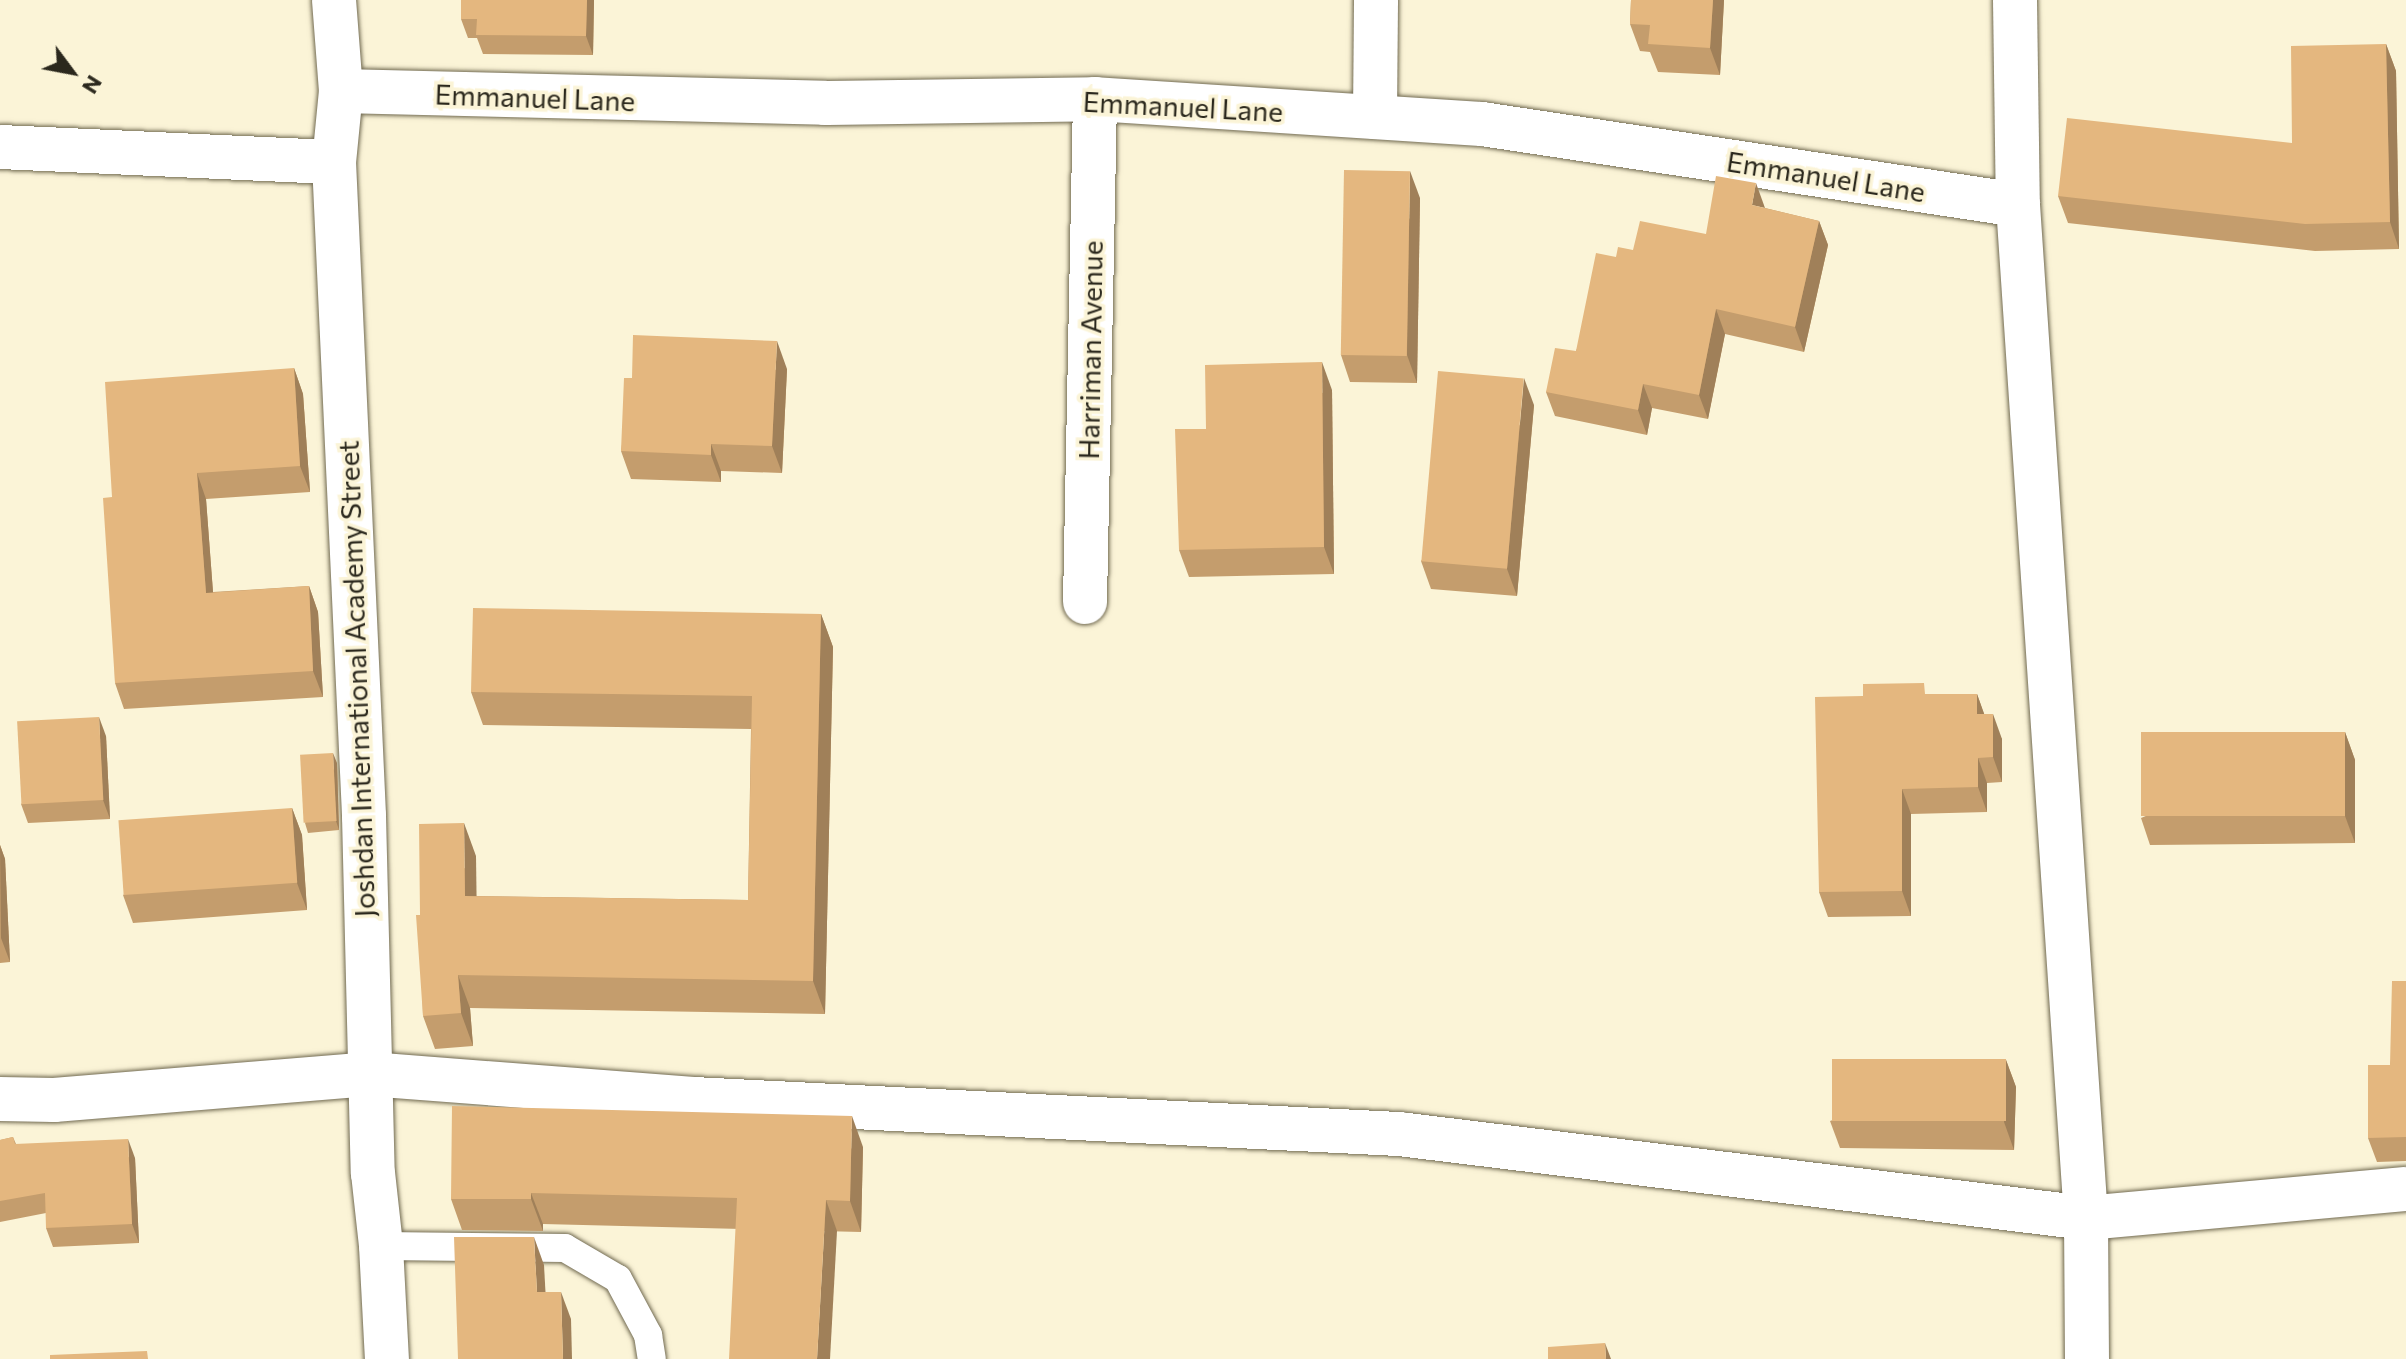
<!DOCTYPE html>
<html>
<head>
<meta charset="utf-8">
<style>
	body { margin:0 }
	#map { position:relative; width:2406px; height:1359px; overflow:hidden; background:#fbf4d7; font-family:Commissioner,sans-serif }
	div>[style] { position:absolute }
	.roads { filter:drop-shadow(0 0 2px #716a51) drop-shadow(0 0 2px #716a51) }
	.service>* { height:28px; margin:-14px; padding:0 14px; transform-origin:14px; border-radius:14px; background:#fff }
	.minor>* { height:44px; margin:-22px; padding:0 22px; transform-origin:22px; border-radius:22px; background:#fff }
	.wall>* { inset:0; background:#c49d6d }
	.shaded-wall>* { inset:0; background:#a08059 }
	.building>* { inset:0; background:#e4b77f; transform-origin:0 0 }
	span { translate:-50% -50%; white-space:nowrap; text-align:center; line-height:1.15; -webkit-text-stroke:7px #fbf4d7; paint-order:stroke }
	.street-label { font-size:28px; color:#2b281d }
	.north { position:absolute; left:32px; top:32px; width:80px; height:80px; -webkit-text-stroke:6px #fbf4d7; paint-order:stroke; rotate:122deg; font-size:22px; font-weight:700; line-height:32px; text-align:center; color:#2b281d }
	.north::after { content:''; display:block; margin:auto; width:28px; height:36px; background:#2b281d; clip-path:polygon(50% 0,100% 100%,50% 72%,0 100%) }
</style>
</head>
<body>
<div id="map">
	<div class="roads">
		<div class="service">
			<div style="left:381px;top:1246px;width:184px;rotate:0.6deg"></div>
			<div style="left:565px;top:1248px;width:61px;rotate:30.3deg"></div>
			<div style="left:618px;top:1279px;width:64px;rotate:61.8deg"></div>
			<div style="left:648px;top:1335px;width:24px;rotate:81deg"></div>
		</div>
		<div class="minor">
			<div style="left:334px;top:0;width:91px;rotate:85.6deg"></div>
			<div style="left:341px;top:91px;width:71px;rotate:95.6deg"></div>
			<div style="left:334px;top:162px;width:655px;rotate:87.37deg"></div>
			<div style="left:364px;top:816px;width:357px;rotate:88.6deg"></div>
			<div style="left:373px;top:1173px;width:73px;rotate:83.7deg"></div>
			<div style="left:381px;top:1246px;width:113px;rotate:87deg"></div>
			<div style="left:2015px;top:0;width:205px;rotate:89.2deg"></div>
			<div style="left:2018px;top:205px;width:1015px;rotate:86.16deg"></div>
			<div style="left:2086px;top:1218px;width:141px;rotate:89.6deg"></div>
			<div style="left:341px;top:91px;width:484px;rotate:1.4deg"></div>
			<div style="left:825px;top:103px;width:270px;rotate:-0.8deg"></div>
			<div style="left:1095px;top:99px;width:388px;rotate:3.7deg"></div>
			<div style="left:1482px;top:124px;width:542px;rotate:8.59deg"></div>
			<div style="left:1375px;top:117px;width:117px;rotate:-89.5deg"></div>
			<div style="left:0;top:147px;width:334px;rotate:2.6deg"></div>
			<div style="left:1085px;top:602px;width:503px;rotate:-88.86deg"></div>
			<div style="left:0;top:1099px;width:54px;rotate:1.1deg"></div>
			<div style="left:54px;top:1100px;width:316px;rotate:-4.7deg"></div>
			<div style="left:369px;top:1074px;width:325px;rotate:4.4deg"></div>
			<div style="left:693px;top:1099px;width:707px;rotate:2.84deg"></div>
			<div style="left:1399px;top:1134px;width:692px;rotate:6.97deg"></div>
			<div style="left:2086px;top:1218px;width:321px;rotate:-5.2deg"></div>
		</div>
	</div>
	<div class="wall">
		<div style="clip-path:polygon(461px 0,594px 0,593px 55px,483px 54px,477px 38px,468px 38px,461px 19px)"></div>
		<div style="clip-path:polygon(1631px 0,1724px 0,1720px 75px,1658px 72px,1650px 52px,1640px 51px,1630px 24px)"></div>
		<div style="clip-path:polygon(2386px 44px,2396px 71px,2399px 249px,2315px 251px,2068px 223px,2058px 196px,2292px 143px)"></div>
		<div style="clip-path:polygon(1420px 198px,1417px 383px,1350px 382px,1341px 355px)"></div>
		<div style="clip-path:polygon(1765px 208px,1819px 221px,1828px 245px,1804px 352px,1725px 334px,1708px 419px,1652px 408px,1647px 435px,1555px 416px,1546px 392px,1576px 351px,1616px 257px,1633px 250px,1706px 234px)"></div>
		<div style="clip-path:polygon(294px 368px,303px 394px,310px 492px,206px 499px,213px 592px,309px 586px,318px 612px,323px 697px,124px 709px,115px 683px,112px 497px)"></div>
		<div style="clip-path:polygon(787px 369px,782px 473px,721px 471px,721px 482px,631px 479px,621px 451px,632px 378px)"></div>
		<div style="clip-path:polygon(1332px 390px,1334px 574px,1189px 577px,1179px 550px,1206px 429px)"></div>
		<div style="clip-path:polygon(1534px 405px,1517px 596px,1431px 589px,1421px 561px)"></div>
		<div style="clip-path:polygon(821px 614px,833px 647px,825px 1014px,470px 1008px,473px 1046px,435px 1049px,423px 1016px,420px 915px,476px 856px,476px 896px,748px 900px,751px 729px,483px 725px,471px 692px)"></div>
		<div style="clip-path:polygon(1928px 694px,1977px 694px,1984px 714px,2002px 739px,2002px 782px,1987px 783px,1987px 812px,1911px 814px,1911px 916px,1828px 917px,1819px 892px)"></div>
		<div style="clip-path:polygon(2345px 732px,2355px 760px,2355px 843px,2150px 845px,2141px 818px)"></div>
		<div style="clip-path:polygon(106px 736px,110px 819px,28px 823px,21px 804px)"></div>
		<div style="clip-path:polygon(337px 763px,339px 830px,308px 833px,305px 823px)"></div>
		<div style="clip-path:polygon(292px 808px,302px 835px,307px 910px,133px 923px,123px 895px)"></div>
		<div style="clip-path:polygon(0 845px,5px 859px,10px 962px,0 963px)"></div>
		<div style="clip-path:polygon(2406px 981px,2406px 1161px,2377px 1162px,2368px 1138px,2390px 1065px)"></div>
		<div style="clip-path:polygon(2006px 1060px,2016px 1087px,2014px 1150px,1840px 1148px,1830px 1121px)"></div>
		<div style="clip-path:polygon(13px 1137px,16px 1144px,135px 1158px,139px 1243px,53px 1247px,46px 1228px,46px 1213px,0 1222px,0 1140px)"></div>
		<div style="clip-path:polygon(863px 1147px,861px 1232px,543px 1224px,543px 1231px,462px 1230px,451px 1199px)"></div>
	</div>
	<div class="shaded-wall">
		<div style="clip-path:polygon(587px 0,594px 0,593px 55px,586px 36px)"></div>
		<div style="clip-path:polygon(1713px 0,1724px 0,1720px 75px,1710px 48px)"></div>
		<div style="clip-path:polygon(2386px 44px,2396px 71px,2399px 249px,2390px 222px)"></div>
		<div style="clip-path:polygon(1410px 171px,1420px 198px,1417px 383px,1407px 355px)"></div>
		<div style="clip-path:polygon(1756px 183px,1765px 208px,1752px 205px)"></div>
		<div style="clip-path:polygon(1819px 221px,1828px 245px,1804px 352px,1795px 327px)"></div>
		<div style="clip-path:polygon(1716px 309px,1725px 334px,1708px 419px,1699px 395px)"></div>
		<div style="clip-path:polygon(777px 341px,787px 369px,782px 473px,772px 446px)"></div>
		<div style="clip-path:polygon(1322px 362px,1332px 390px,1334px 574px,1324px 547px)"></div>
		<div style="clip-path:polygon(294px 368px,303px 394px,310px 492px,300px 466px)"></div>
		<div style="clip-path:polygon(1524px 378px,1534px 405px,1517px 596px,1507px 569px)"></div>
		<div style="clip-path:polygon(1643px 384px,1652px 408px,1647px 435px,1638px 410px)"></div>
		<div style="clip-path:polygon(711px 444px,721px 471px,721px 482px,711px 455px)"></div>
		<div style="clip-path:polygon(197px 473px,206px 499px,215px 619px,206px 593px)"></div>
		<div style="clip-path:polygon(309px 586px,318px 612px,323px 697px,313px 671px)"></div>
		<div style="clip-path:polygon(821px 614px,833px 647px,825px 1014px,813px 981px)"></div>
		<div style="clip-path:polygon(1977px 694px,1986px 719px,1977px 714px)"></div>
		<div style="clip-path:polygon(1993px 714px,2002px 739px,2002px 782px,1993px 757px)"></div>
		<div style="clip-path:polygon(99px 717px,106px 736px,110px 819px,103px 800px)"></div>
		<div style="clip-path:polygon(2345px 732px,2355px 760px,2355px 843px,2345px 816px)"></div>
		<div style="clip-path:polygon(333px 753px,337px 763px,339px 830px,336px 821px)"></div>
		<div style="clip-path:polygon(1978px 758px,1987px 783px,1987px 812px,1978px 787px)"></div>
		<div style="clip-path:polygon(1902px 789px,1911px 814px,1911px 916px,1902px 891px)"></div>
		<div style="clip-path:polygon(292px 808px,302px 835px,307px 910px,297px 883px)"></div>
		<div style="clip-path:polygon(464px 823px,476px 856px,477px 929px,465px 896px)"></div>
		<div style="clip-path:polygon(0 845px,5px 859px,10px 962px,1px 938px)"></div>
		<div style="clip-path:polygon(458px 975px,470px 1008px,473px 1046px,461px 1013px)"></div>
		<div style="clip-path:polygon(2006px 1060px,2016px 1087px,2014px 1150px,2004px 1122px)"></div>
		<div style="clip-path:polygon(852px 1116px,863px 1147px,861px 1232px,850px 1201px)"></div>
		<div style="clip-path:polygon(128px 1139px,135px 1158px,139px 1243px,132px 1224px)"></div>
		<div style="clip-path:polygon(531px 1193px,543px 1224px,543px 1231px,531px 1199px)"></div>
		<div style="clip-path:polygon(826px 1200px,837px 1231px,830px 1359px,817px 1359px)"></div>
		<div style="clip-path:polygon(534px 1237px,544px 1265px,547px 1320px,537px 1292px)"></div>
		<div style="clip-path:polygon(561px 1292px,571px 1319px,572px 1359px,563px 1359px)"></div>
		<div style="clip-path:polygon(1605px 1343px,1611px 1359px,1606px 1359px)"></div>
	</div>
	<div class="building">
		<div style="clip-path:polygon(461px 0,587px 0,586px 36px,476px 35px,477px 19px,461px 19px)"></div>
		<div style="clip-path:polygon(1631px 0,1713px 0,1710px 48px,1648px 44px,1650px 25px,1630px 24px)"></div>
		<div style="clip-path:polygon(2386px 44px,2390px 222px,2305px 224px,2058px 196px,2067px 118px,2292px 143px,2291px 46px)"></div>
		<div style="left:1344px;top:170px;width:66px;height:185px;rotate:1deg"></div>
		<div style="clip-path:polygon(1716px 176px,1756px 183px,1752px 205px,1819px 221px,1795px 327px,1716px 309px,1699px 395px,1643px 384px,1638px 410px,1546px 392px,1555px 348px,1576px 351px,1596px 253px,1616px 257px,1618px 247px,1633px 250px,1640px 221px,1706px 234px)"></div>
		<div style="clip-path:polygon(633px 335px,777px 341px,772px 446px,711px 444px,711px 455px,621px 451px,624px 378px,632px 378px)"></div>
		<div style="clip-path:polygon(1322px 362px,1324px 547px,1179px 550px,1175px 429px,1206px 429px,1205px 365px)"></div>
		<div style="clip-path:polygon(294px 368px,300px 466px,197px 473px,206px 593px,309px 586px,313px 671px,115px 683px,103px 498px,112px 497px,105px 382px)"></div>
		<div style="left:1438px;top:371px;width:86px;height:191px;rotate:5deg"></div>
		<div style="clip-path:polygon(473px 608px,821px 614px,813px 981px,458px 975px,461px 1013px,423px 1016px,416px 915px,420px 915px,419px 824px,464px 823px,465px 896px,748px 900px,752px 696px,471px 692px)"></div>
		<div style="clip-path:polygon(1924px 683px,1925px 694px,1977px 694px,1977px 714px,1993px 714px,1993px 757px,1978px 758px,1978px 787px,1902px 789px,1902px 891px,1819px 892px,1815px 697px,1863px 696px,1863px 684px)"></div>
		<div style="left:99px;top:717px;width:83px;height:82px;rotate:87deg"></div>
		<div style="left:2345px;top:732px;width:84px;height:204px;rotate:90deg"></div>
		<div style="left:333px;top:753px;width:68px;height:33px;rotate:87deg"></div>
		<div style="left:292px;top:808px;width:75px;height:174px;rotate:86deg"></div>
		<div style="clip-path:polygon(2392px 981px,2406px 981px,2406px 1137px,2368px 1138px,2368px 1065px,2390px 1065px)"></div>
		<div style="left:1832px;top:1059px;width:174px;height:62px"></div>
		<div style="clip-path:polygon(452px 1106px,852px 1116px,850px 1201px,826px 1200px,817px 1359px,729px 1359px,737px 1198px,531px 1193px,531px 1199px,451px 1199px)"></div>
		<div style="clip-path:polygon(13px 1137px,15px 1144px,128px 1139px,132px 1224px,46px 1228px,45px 1193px,0 1201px,0 1140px)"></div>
		<div style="clip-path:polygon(454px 1237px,534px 1237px,537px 1292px,561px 1292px,563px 1359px,458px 1359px)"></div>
		<div style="clip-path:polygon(1605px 1343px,1606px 1359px,1548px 1359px,1548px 1347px)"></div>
		<div style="clip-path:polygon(147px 1351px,148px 1359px,50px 1359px,50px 1355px)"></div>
	</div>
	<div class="street-label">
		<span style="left:535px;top:97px;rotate:2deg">Emmanuel Lane</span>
		<span style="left:1183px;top:106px;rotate:3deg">Emmanuel Lane</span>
		<span style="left:1826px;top:176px;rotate:9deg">Emmanuel Lane</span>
		<span style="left:1090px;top:350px;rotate:-89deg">Harriman Avenue</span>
		<span style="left:356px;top:679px;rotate:-92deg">Joshdan International Academy Street</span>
	</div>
	<div class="north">N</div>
</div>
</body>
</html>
